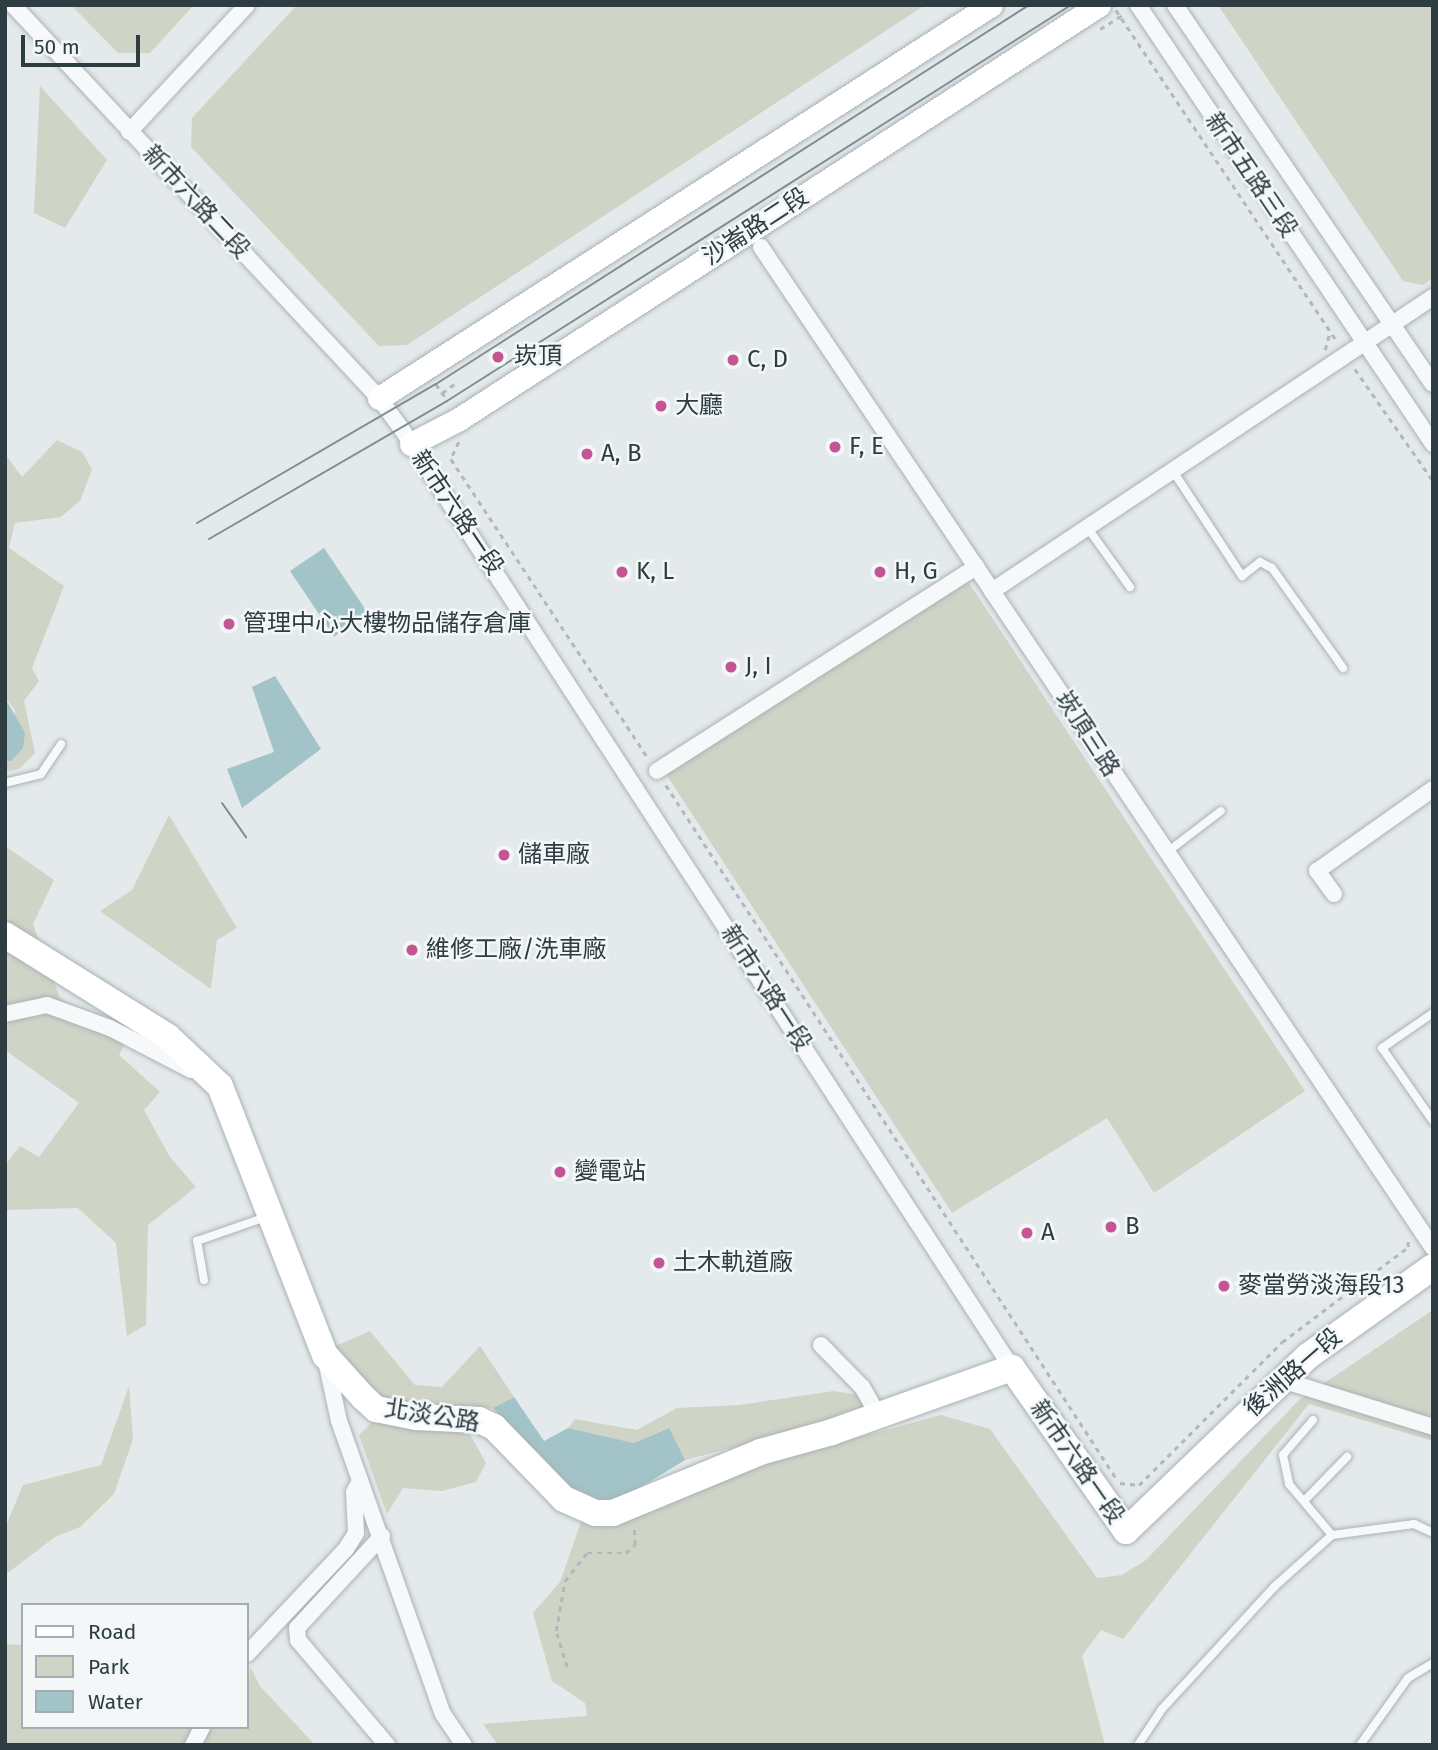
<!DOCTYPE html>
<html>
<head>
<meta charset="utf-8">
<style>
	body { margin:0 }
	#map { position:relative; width:1438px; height:1750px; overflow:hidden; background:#e4e9eb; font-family:"Fira Sans","Noto Sans TC",sans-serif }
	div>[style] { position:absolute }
	.green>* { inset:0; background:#cfd4c6 }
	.water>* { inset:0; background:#a2c3c7; transform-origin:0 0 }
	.path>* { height:2.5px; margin-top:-1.25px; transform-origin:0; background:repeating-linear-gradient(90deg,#b2b8bb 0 5px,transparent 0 10px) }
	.roads { filter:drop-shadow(0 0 2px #a9b2b5) drop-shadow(0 0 2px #a9b2b5) }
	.lane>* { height:8px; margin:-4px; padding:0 4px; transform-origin:4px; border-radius:4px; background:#f6f8f9 }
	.street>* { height:16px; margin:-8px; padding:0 8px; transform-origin:8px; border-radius:8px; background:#f6f8f9 }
	.secondary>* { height:23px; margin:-11.5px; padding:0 11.5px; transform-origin:11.5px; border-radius:11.5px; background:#fff }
	.primary>* { height:26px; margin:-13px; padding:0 13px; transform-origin:13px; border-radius:13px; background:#fff }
	.tram>* { height:2px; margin:-1px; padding:0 1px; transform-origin:1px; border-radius:1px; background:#7e8e93 }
	.dots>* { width:19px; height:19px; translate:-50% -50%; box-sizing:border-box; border:4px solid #f3f7f8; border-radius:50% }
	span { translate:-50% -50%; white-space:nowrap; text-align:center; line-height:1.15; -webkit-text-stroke:5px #f3f7f8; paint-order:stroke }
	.street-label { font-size:24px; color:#2d3d42 }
	.poi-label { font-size:24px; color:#2d3d42 }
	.left { translate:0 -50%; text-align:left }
	.frame { position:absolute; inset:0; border:7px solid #2d3d42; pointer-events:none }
	.legend { position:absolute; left:21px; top:1603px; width:228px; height:126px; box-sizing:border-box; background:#f3f7f8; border:2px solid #a4adaf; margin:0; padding:9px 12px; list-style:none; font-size:21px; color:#2d3d42 }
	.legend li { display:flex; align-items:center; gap:14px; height:35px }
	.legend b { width:35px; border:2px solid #a4adaf }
	.scale { position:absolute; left:21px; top:35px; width:119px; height:32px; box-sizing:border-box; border:4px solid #2d3d42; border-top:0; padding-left:9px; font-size:21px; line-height:24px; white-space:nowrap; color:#2d3d42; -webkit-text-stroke:5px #f3f7f8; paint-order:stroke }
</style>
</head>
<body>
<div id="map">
	<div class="green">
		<div style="clip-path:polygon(71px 5px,194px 5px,150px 53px,118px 53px)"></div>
		<div style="clip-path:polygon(297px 5px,925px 5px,407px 345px,379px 346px,191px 147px,192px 118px)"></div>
		<div style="clip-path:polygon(1218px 5px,1433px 5px,1433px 278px,1423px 285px,1403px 281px)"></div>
		<div style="clip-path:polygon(40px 86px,107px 160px,65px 228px,34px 213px)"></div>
		<div style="clip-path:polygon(57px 440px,82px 452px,92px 469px,80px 501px,61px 517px,15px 523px,9px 548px,64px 586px,32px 668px,39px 681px,24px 701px,35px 753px,19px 769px,5px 772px,5px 761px,11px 761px,15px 710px,5px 698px,5px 454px,22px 477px)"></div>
		<div style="clip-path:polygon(967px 580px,1305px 1091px,1154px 1193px,1107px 1118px,952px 1213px,666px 774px)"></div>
		<div style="clip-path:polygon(169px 815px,237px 928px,217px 940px,211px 989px,100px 911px,132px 890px)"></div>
		<div style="clip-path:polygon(5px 846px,54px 880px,33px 924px,60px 998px,125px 1043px,119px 1055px,160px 1092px,144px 1110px,170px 1157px,196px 1187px,148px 1225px,146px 1325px,127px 1336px,116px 1243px,78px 1208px,5px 1210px,5px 1165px,20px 1146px,39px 1157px,79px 1103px,5px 1050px)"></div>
		<div style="clip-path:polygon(1433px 1310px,1433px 1441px,1309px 1404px,1123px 1639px,1101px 1630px,1082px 1656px,1105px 1745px,498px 1745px,483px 1724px,587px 1716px,585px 1703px,552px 1681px,533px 1613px,560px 1582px,581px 1522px,631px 1517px,750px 1467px,941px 1415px,990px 1429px,1097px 1578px,1122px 1575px,1146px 1560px,1299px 1400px)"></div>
		<div style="clip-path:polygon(370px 1331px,415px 1385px,442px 1387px,480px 1346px,514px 1397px,493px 1408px,392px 1403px,369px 1393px,331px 1348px)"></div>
		<div style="clip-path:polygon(129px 1386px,133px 1439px,114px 1494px,80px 1527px,55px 1537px,5px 1575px,5px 1528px,23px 1485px,101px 1465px)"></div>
		<div style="clip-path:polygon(834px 1391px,887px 1400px,842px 1420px,685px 1460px,668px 1428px,634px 1443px,568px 1428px,575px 1419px,637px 1430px,677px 1408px,739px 1405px)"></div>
		<div style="clip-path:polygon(374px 1420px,470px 1434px,486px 1463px,476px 1482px,442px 1491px,403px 1488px,387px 1514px,359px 1435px)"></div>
		<div style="clip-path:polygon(5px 1644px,23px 1645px,23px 1727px,247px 1727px,250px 1666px,260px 1686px,315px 1745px,5px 1745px)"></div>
	</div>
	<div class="water">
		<div style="left:324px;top:548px;width:79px;height:41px;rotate:56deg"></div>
		<div style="clip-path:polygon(275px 676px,321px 749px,242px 808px,227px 769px,274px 752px,252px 687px)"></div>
		<div style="clip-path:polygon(5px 698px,25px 733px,23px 748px,11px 761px,5px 761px)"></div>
		<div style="clip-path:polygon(514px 1397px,544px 1441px,568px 1428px,634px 1443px,669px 1428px,685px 1460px,623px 1498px,587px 1502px,576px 1498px,493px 1408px)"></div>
	</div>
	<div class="path">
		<div style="left:1116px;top:10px;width:400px;rotate:56.3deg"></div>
		<div style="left:1100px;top:29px;width:28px;rotate:-32deg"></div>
		<div style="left:1325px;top:350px;width:20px;rotate:-75deg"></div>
		<div style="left:1355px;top:369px;width:136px;rotate:55.1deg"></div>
		<div style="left:436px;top:384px;width:21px;rotate:55deg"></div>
		<div style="left:442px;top:393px;width:19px;rotate:-36deg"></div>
		<div style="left:459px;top:442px;width:19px;rotate:115deg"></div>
		<div style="left:451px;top:459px;width:359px;rotate:56.6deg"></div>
		<div style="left:666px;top:785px;width:826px;rotate:57deg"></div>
		<div style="left:1120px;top:1483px;width:19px;rotate:6deg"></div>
		<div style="left:1139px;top:1485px;width:202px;rotate:-45deg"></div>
		<div style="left:1282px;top:1342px;width:158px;rotate:-37deg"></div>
		<div style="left:1408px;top:1247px;width:6px;rotate:-90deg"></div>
		<div style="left:567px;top:1667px;width:38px;rotate:-107deg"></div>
		<div style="left:556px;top:1631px;width:51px;rotate:-79.8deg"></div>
		<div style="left:565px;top:1581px;width:36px;rotate:-52deg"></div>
		<div style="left:587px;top:1553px;width:39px"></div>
		<div style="left:626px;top:1553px;width:12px;rotate:-42deg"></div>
		<div style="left:635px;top:1545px;width:17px;rotate:-93deg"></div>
	</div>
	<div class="roads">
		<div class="lane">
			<div style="left:1173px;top:471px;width:126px;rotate:56.7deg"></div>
			<div style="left:1242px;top:576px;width:23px;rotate:-38deg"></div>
			<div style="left:1260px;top:562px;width:13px;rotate:27deg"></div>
			<div style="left:1272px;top:568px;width:123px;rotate:54.6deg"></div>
			<div style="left:1087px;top:527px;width:74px;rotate:54.4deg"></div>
			<div style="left:5px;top:783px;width:37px;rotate:-14deg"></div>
			<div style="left:41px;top:774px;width:36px;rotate:-56deg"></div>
			<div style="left:1166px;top:853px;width:69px;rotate:-37.4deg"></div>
			<div style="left:1433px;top:1013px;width:62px;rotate:145.5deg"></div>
			<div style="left:1382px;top:1048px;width:89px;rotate:55.1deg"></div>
			<div style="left:204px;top:1280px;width:40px;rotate:-100deg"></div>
			<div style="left:197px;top:1241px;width:73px;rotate:-19.2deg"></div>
			<div style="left:1313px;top:1420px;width:46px;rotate:130.6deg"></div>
			<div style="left:1283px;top:1455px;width:30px;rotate:78deg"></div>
			<div style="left:1289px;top:1484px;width:67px;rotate:49.9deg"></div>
			<div style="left:1304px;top:1501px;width:62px;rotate:-45.7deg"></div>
			<div style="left:1138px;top:1745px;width:43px;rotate:-56.3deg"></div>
			<div style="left:1162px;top:1709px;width:166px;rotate:-47.4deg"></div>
			<div style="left:1274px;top:1587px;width:78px;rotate:-41.9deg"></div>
			<div style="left:1332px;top:1535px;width:83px;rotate:-7.6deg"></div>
			<div style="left:1414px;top:1524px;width:21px;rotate:25deg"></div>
			<div style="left:1360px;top:1745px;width:82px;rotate:-54.4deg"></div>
			<div style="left:1408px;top:1678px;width:29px;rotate:-31deg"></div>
		</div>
		<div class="street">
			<div style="left:13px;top:5px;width:537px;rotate:47.04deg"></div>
			<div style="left:379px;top:398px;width:37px;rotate:54deg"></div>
			<div style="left:401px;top:428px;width:1121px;rotate:56.98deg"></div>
			<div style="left:1138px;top:5px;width:529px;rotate:56.1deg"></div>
			<div style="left:1175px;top:5px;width:458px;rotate:55.8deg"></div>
			<div style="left:129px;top:132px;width:173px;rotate:-47.1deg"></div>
			<div style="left:761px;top:247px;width:414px;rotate:56.1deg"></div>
			<div style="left:1433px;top:297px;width:530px;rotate:146.31deg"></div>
			<div style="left:992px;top:591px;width:791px;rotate:56.13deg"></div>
			<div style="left:657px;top:771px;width:379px;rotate:-32.6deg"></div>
			<div style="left:1334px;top:894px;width:29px;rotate:-126deg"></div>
			<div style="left:1317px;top:871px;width:142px;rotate:-35.3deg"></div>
			<div style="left:5px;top:1014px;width:43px;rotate:-12.1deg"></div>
			<div style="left:47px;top:1005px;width:67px;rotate:20.1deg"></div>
			<div style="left:110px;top:1028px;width:91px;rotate:27.4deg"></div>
			<div style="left:821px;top:1345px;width:59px;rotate:45.7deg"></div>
			<div style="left:862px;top:1387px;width:34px;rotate:60deg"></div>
			<div style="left:326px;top:1361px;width:61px;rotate:77.8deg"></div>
			<div style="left:339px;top:1421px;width:311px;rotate:70.5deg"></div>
			<div style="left:443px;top:1714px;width:37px;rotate:56deg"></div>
			<div style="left:1282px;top:1380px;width:158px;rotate:17.3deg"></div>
			<div style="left:382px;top:1536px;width:125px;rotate:132.7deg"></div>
			<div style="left:297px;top:1628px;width:12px;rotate:85deg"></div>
			<div style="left:298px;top:1640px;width:138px;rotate:49.7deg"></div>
			<div style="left:247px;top:1654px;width:144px;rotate:-46.7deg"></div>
			<div style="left:346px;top:1549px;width:19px;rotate:-58deg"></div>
			<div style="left:356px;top:1533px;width:41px;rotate:-92.8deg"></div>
			<div style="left:354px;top:1492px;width:13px;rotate:-61deg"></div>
			<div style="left:193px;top:1745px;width:20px;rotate:-63deg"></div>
		</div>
		<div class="secondary">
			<div style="left:379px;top:398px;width:727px;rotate:-32.71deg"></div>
			<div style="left:411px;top:444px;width:54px;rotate:-27.5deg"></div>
			<div style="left:459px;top:419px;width:762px;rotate:-32.9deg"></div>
		</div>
		<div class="primary">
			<div style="left:5px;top:935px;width:192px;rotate:32deg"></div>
			<div style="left:168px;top:1037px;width:71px;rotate:43.3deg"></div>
			<div style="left:220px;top:1086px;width:289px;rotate:68.7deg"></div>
			<div style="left:325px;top:1355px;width:57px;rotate:47.9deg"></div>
			<div style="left:363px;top:1397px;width:18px;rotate:43deg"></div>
			<div style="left:376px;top:1409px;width:41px;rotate:11.3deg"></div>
			<div style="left:416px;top:1417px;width:63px;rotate:2.7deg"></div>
			<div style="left:479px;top:1420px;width:17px;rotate:25deg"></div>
			<div style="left:494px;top:1427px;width:100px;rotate:45.8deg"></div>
			<div style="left:564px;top:1499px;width:34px;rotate:24deg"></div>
			<div style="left:595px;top:1513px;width:18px"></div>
			<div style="left:613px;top:1513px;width:159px;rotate:-22.5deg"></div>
			<div style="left:760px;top:1452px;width:75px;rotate:-15.5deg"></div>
			<div style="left:832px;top:1432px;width:191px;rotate:-19.6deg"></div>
			<div style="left:1012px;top:1368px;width:199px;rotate:55deg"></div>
			<div style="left:1126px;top:1531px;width:252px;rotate:-43.9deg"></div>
			<div style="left:1308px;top:1356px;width:153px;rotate:-35.5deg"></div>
		</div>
	</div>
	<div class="tram">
		<div style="left:197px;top:523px;width:276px;rotate:-30.2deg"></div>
		<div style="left:436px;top:384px;width:704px;rotate:-32.58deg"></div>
		<div style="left:209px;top:539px;width:275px;rotate:-30.1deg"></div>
		<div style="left:447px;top:401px;width:739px;rotate:-32.4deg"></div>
		<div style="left:222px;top:803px;width:42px;rotate:54.8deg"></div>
	</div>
	<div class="dots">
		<div style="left:498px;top:357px;background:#c45492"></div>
		<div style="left:733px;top:360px;background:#c45492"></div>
		<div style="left:661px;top:406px;background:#c45492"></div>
		<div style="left:835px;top:447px;background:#c45492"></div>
		<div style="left:587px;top:454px;background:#c45492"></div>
		<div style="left:622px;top:572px;background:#c45492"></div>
		<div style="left:880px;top:572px;background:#c45492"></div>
		<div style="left:229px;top:624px;background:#c45492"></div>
		<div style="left:731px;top:667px;background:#c45492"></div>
		<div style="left:504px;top:855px;background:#c45492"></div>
		<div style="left:412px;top:950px;background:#c45492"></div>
		<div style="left:560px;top:1172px;background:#c45492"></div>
		<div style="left:1111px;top:1227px;background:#c45492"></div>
		<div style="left:1027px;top:1233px;background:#c45492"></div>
		<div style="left:659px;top:1263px;background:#c45492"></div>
		<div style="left:1224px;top:1286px;background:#c45492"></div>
	</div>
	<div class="street-label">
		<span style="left:1251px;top:175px;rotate:56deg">新市五路三段</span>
		<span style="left:196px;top:202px;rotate:47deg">新市六路二段</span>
		<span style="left:756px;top:227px;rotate:-33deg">沙崙路二段</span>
		<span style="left:457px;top:513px;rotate:56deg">新市六路一段</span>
		<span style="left:1087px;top:734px;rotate:57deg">崁頂三路</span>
		<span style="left:766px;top:988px;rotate:57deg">新市六路一段</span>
		<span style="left:1293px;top:1373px;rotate:-41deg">後洲路一段</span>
		<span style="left:432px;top:1416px;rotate:9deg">北淡公路</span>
		<span style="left:1077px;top:1462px;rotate:55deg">新市六路一段</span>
	</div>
	<div class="poi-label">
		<span class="left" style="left:514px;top:357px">崁頂</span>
		<span class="left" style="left:747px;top:360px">C, D</span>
		<span class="left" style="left:675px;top:406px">大廳</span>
		<span class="left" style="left:849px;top:447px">F, E</span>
		<span class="left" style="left:601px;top:454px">A, B</span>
		<span class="left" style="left:636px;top:572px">K, L</span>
		<span class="left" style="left:894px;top:572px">H, G</span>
		<span class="left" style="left:243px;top:624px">管理中心大樓物品儲存倉庫</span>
		<span class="left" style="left:745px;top:667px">J, I</span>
		<span class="left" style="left:518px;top:855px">儲車廠</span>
		<span class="left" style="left:426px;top:950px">維修工廠/洗車廠</span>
		<span class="left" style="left:574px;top:1172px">變電站</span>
		<span class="left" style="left:1125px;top:1227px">B</span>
		<span class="left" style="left:1041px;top:1233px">A</span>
		<span class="left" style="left:673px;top:1263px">土木軌道廠</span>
		<span class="left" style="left:1238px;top:1286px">麥當勞淡海段13</span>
	</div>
	<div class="frame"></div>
	<ul class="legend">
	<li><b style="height:9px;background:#fff"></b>Road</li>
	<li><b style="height:19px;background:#cfd4c6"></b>Park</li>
	<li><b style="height:19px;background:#a2c3c7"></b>Water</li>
	</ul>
	<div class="scale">50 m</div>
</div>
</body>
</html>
